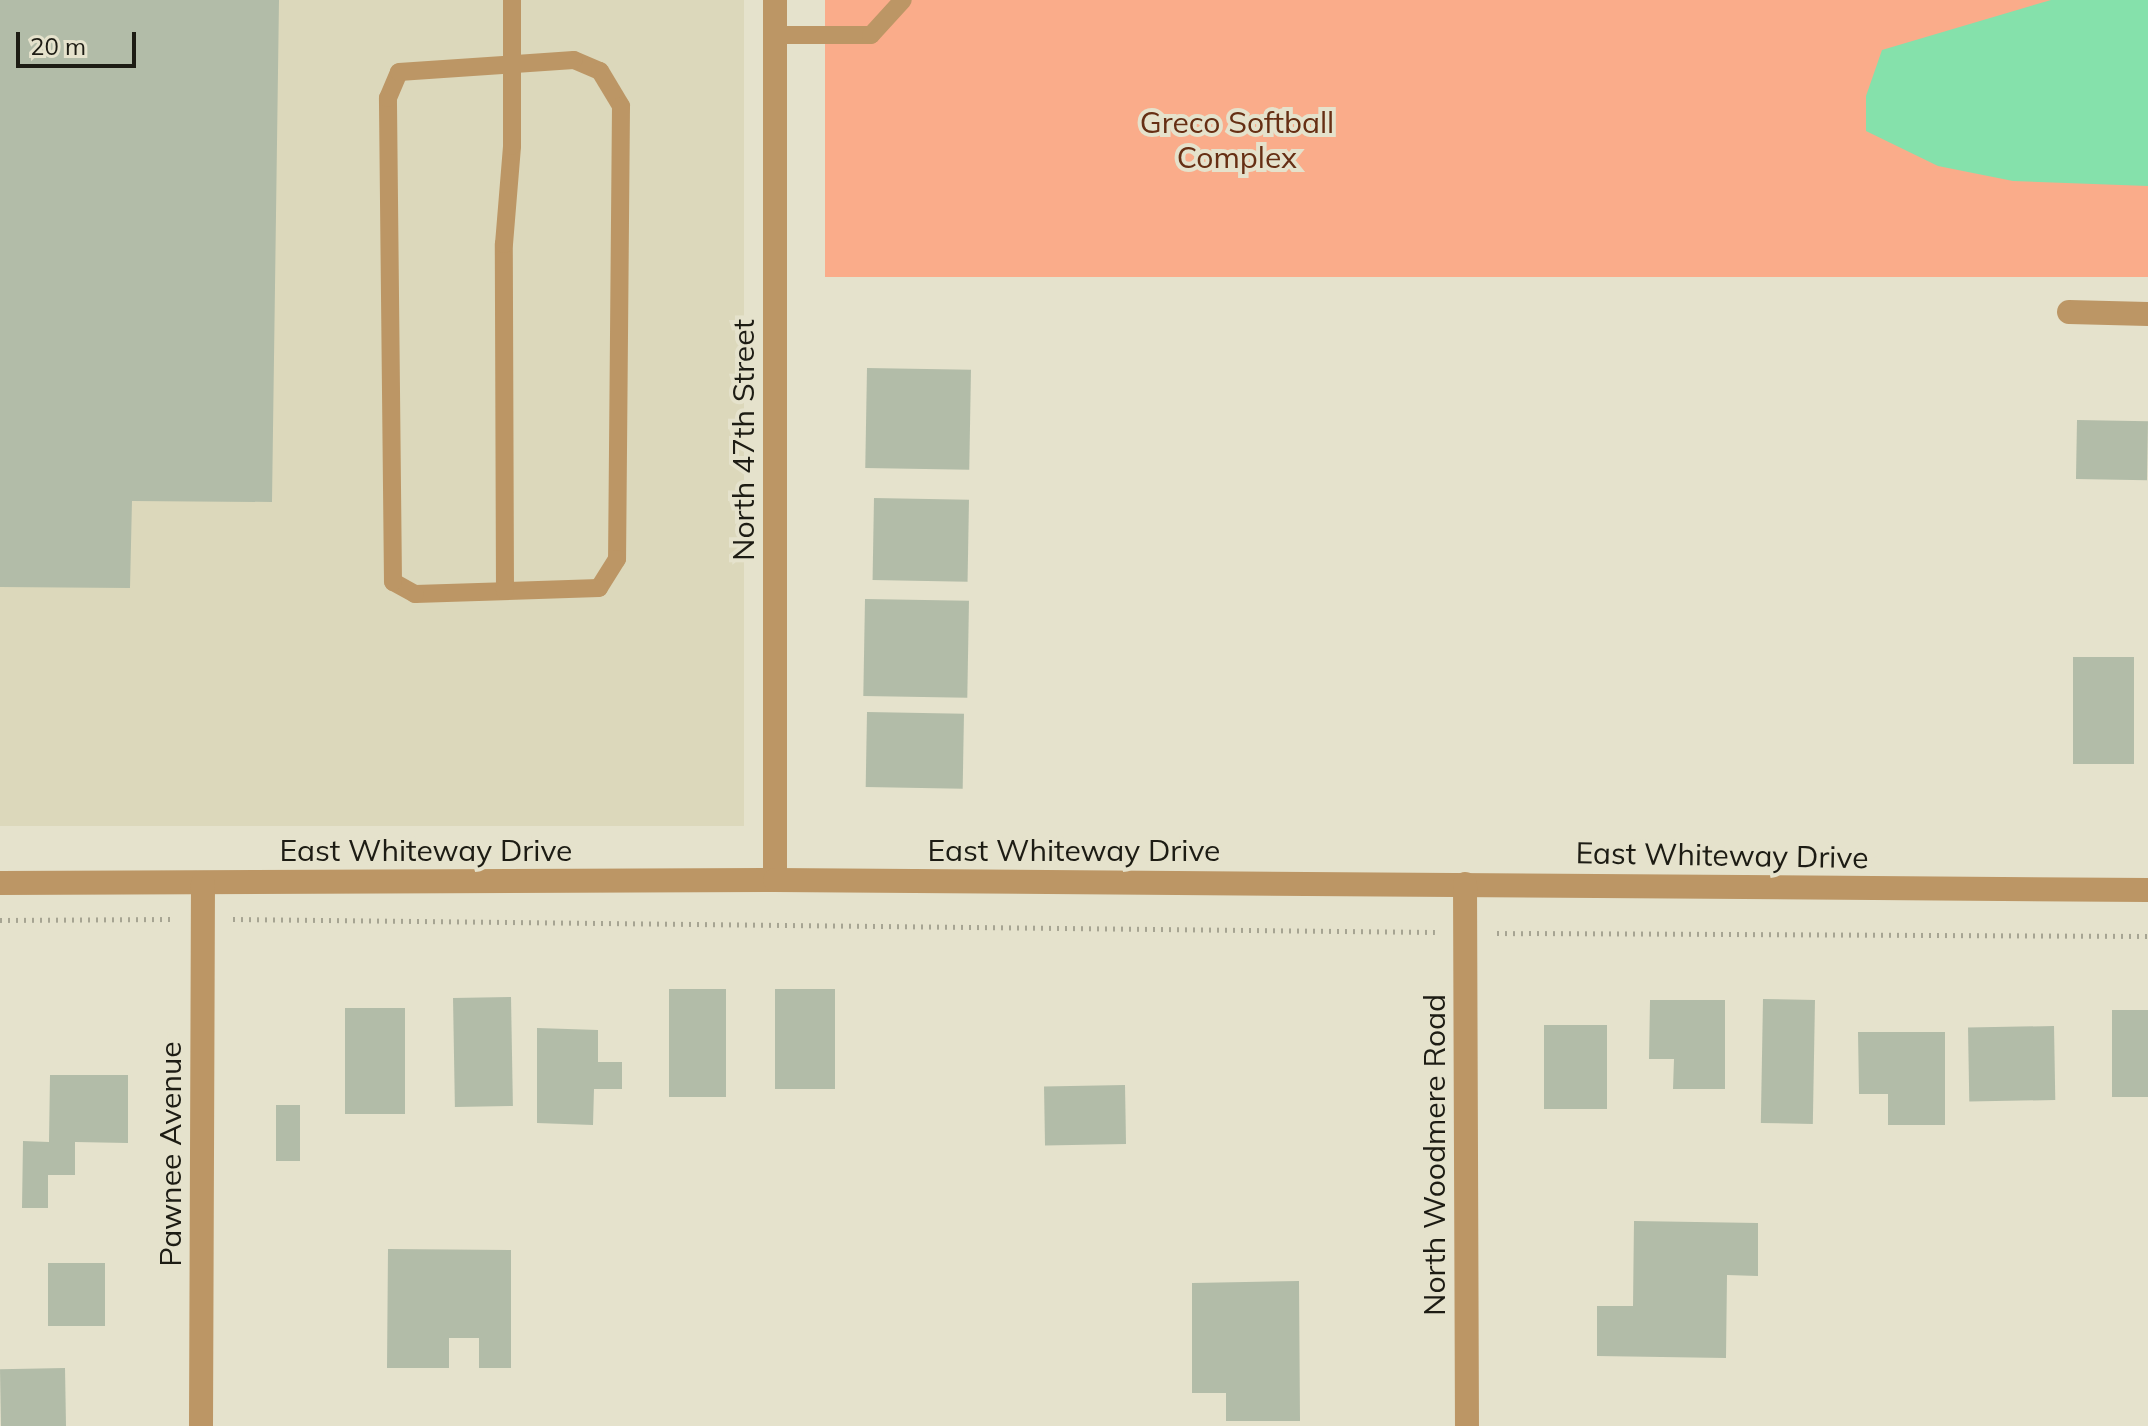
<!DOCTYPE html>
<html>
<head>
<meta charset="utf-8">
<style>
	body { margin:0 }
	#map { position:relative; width:2148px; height:1426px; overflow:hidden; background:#e5e2cc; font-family:Mulish,sans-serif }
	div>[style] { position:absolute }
	.built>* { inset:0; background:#dcd8bb; transform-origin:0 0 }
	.green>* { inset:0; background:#faac8a; transform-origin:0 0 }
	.water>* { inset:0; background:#85e1ab }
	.building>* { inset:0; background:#b2bca8; transform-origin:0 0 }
	.path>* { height:5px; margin-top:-2.5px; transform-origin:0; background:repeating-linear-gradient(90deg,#a6a492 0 2px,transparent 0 8px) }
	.lane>* { height:18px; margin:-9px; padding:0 9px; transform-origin:9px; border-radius:9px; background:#bc9665 }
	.street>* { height:24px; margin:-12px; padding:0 12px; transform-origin:12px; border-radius:12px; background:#bc9665 }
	span { translate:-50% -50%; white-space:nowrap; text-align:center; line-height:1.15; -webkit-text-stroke:8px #e5e2cc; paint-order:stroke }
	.park-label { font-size:30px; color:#662f14 }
	.street-label { font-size:30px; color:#1d1c14 }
	.scale { position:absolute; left:16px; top:32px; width:120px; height:36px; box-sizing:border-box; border:4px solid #1d1c14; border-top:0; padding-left:10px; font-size:24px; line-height:28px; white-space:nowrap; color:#1d1c14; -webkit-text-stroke:6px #e5e2cc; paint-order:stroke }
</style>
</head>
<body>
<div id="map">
	<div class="built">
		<div style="left:0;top:0;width:744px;height:826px"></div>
	</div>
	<div class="green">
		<div style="left:825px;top:0;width:1323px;height:277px"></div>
	</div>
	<div class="water">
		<div style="clip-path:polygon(2051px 0,2148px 0,2148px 186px,2013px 181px,1938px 166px,1866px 131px,1866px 96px,1882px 50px)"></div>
	</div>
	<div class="building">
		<div style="clip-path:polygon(0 0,279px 0,272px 502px,132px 501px,130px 588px,0 587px)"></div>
		<div style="left:867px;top:368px;width:104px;height:100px;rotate:1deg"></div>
		<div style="left:2077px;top:420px;width:71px;height:59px;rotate:1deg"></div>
		<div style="left:874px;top:498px;width:95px;height:82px;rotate:1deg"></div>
		<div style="left:865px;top:599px;width:104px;height:97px;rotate:1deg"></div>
		<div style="left:2073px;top:657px;width:61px;height:107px"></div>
		<div style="left:867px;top:712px;width:97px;height:75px;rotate:1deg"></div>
		<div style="left:669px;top:989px;width:57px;height:108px"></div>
		<div style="left:775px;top:989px;width:60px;height:100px"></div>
		<div style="left:511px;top:997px;width:109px;height:58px;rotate:89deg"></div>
		<div style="left:1763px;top:999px;width:52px;height:124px;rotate:1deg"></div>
		<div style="clip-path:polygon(1650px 1000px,1725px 1000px,1725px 1089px,1673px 1089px,1674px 1059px,1649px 1059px)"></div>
		<div style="left:405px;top:1008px;width:106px;height:60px;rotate:90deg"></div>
		<div style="left:2112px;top:1010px;width:36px;height:87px"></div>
		<div style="left:1607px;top:1025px;width:84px;height:63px;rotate:90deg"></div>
		<div style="left:2054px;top:1026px;width:74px;height:86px;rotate:89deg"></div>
		<div style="clip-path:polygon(537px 1028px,598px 1030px,598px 1062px,622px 1062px,622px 1089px,594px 1089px,593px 1125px,537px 1123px)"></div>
		<div style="clip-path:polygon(1858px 1032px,1945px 1032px,1945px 1125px,1888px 1125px,1888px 1094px,1859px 1094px)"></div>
		<div style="clip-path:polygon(50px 1075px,128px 1075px,128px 1143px,75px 1142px,75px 1175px,48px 1175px,48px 1208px,22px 1208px,23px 1141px,49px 1142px)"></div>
		<div style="left:1125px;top:1085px;width:59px;height:81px;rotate:89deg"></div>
		<div style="left:276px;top:1105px;width:24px;height:56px"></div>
		<div style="clip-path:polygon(1634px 1221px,1758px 1223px,1758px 1276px,1727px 1275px,1726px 1358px,1597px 1356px,1597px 1306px,1633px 1306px)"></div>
		<div style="clip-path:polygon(388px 1249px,511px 1250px,511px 1368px,479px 1368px,479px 1338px,449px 1338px,449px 1368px,387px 1368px)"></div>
		<div style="left:48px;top:1263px;width:57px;height:63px"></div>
		<div style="clip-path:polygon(1299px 1281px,1300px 1421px,1226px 1421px,1226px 1393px,1192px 1393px,1192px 1283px)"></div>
		<div style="left:65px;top:1368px;width:58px;height:65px;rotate:89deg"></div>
	</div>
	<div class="path">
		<div style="left:233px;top:919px;width:1202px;rotate:0.62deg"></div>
		<div style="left:0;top:920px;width:171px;rotate:-0.3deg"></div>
		<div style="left:1497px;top:933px;width:651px;rotate:0.26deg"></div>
	</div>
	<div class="lane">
		<div style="left:775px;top:35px;width:96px"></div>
		<div style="left:871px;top:35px;width:47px;rotate:-47.6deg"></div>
		<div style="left:574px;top:60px;width:28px;rotate:23deg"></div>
		<div style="left:600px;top:71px;width:41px;rotate:59deg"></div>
		<div style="left:621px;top:106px;width:453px;rotate:90.5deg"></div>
		<div style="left:617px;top:559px;width:34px;rotate:122deg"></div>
		<div style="left:599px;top:588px;width:184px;rotate:178.1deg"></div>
		<div style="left:415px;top:594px;width:25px;rotate:-151deg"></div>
		<div style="left:393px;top:582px;width:484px;rotate:-90.6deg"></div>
		<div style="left:388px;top:98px;width:28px;rotate:-67deg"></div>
		<div style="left:399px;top:72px;width:175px;rotate:-3.9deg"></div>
		<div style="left:505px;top:591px;width:347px;rotate:-90.2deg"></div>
		<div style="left:504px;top:244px;width:98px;rotate:-85.3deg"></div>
		<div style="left:512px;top:146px;width:146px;rotate:-90deg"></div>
	</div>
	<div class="street">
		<div style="left:775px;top:0;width:880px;rotate:90deg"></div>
		<div style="left:2069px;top:312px;width:79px;rotate:1.5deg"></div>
		<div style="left:0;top:883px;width:775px;rotate:-0.22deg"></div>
		<div style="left:775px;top:880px;width:1373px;rotate:0.42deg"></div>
		<div style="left:1465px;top:884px;width:542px;rotate:89.79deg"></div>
		<div style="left:201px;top:1426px;width:543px;rotate:-89.79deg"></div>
	</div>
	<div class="park-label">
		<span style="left:1237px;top:139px">Greco Softball<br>Complex</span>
	</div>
	<div class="street-label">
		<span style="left:743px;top:440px;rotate:-90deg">North 47th Street</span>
		<span style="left:426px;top:850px">East Whiteway Drive</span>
		<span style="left:1074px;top:850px">East Whiteway Drive</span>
		<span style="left:1722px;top:855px;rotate:1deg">East Whiteway Drive</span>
		<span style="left:170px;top:1154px;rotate:-90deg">Pawnee Avenue</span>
		<span style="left:1434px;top:1155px;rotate:-90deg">North Woodmere Road</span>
	</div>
	<div class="scale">20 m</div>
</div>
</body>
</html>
